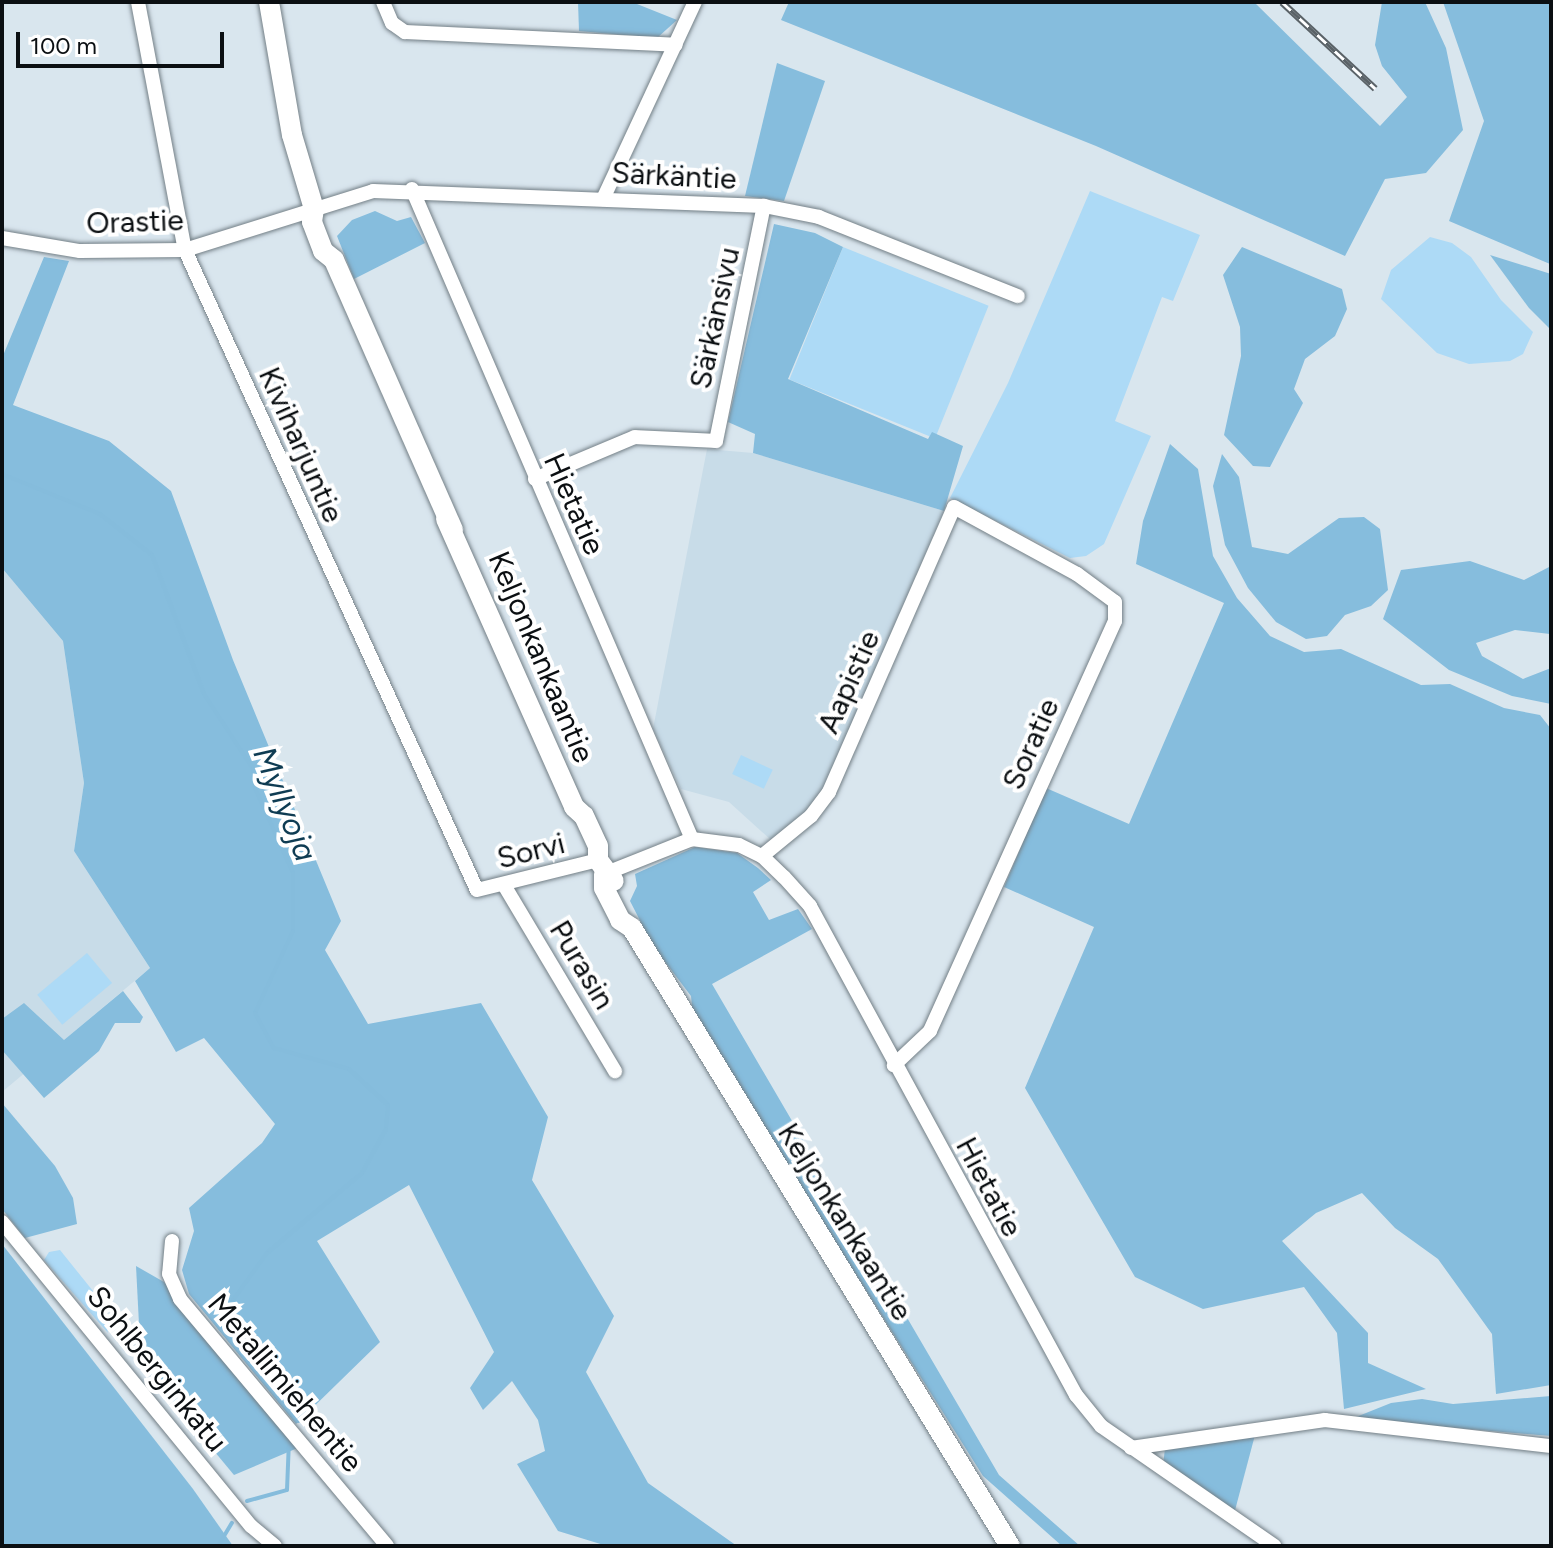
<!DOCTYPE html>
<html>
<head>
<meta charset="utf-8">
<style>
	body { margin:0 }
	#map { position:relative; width:1553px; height:1548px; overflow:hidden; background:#d9e6ee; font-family:Figtree,sans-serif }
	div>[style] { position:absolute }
	.built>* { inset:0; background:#c8dce8 }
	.green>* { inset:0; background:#addaf6; transform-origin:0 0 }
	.forest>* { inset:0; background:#86bddd }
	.stream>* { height:4px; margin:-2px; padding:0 2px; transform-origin:2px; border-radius:2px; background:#85bcdc }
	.roads { filter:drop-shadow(0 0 2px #737f86) drop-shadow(0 0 2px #737f86) }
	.street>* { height:14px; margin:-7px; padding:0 7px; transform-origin:7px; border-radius:7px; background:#fff }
	.secondary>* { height:20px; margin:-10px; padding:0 10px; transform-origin:10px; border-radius:10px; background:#fff }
	.rail>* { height:7px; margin-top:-3.5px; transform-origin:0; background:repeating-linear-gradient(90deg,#fff 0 12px,#5a6267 0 24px); box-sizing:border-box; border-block:2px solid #5a6267 }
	span { translate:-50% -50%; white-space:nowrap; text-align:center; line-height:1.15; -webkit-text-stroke:8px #fff; paint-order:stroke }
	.street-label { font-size:30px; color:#0b0f12 }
	.water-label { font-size:32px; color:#0f3c53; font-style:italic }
	.frame { position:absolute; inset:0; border:4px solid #0b0f12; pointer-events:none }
	.scale { position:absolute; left:16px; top:32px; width:208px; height:36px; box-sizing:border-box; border:4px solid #0b0f12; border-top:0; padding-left:10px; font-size:24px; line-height:28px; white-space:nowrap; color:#0b0f12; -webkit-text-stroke:6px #fff; paint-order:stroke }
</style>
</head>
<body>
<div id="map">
	<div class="built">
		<div style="clip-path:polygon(707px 449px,753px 453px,944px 511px,824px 788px,805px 812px,771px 840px,729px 802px,681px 789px,653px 729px)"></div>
		<div style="clip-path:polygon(2px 568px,63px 641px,84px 783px,74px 851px,150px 968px,2px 1092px)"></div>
	</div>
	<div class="green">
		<div style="clip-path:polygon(1090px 191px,1200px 235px,1173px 301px,1162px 297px,1115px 421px,1151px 436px,1104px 544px,1086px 556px,1070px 558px,950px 498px,1008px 383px)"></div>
		<div style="clip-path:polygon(1430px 237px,1452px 243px,1471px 257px,1501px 300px,1533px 332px,1523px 354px,1510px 361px,1469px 364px,1437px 353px,1381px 299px,1391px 270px)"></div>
		<div style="left:843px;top:247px;width:157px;height:143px;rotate:22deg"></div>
		<div style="left:741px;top:755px;width:35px;height:21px;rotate:25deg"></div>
		<div style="left:87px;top:953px;width:39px;height:65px;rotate:50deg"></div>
		<div style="clip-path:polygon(60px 1250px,101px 1301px,108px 1333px,44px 1260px,49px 1252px)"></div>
	</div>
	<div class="forest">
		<div style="clip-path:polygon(578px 2px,632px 2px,677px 20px,657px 38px,579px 31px)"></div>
		<div style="clip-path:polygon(789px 2px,1254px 2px,1380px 126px,1407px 97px,1382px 66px,1375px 45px,1382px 2px,1425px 2px,1446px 48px,1463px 130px,1426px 173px,1385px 179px,1345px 256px,1096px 146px,781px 20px)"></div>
		<div style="clip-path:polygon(1443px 2px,1551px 2px,1550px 264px,1449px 221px,1484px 121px)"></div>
		<div style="clip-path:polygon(777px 63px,825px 81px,784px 201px,745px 196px)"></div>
		<div style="clip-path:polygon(375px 211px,397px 221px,411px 217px,425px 243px,354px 279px,337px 236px,352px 220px)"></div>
		<div style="clip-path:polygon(774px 224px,815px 233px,843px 247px,788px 379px,928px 439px,932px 432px,963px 446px,944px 511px,753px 453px,755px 434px,728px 422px)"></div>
		<div style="clip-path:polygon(1242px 247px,1342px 289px,1347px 309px,1335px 336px,1305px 359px,1294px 389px,1303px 403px,1270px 467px,1253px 466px,1224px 435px,1241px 356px,1240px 327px,1223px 275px)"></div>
		<div style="clip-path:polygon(1490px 255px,1551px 274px,1551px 330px,1529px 308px)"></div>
		<div style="clip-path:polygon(44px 257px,69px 261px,13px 405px,109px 441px,171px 491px,233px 660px,341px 921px,325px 950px,368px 1024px,481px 1003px,548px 1117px,532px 1180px,614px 1316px,586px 1372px,648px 1483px,737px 1546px,607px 1546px,558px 1531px,517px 1464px,545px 1451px,538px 1420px,512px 1381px,483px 1410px,470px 1388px,494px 1352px,409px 1185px,317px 1241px,380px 1342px,296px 1424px,189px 1294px,182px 1270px,194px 1231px,189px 1208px,262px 1143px,275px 1124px,204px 1038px,176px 1052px,135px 981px,150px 968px,74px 851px,84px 783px,63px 641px,2px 568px,2px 358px)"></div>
		<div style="clip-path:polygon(1170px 444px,1198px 469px,1213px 556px,1237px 598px,1270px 636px,1304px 652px,1341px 649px,1421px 685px,1450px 684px,1504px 708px,1540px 715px,1551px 729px,1551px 1385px,1496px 1394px,1492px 1334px,1438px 1259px,1395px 1228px,1362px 1193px,1316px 1213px,1282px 1241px,1368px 1333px,1368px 1363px,1426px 1389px,1344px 1409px,1337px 1333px,1304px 1287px,1203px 1309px,1135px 1277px,1025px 1088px,1094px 927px,1004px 887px,1046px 788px,1129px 824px,1224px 603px,1136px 564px,1143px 521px)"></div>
		<div style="clip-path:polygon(1222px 454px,1239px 477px,1252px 547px,1288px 554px,1339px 518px,1364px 517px,1380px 529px,1388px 590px,1371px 606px,1345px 615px,1327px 636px,1306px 639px,1276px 622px,1248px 588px,1225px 545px,1213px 486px)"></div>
		<div style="clip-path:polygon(1470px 561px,1524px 580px,1551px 566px,1550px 634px,1515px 630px,1476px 643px,1482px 656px,1523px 679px,1551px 668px,1551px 704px,1512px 696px,1449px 670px,1383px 619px,1401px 570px)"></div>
		<div style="clip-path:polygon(695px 847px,737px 853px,758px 868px,771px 880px,753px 892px,769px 920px,798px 909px,812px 929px,712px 984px,999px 1475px,1080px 1546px,1062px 1546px,983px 1476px,693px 1016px,691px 996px,653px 946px,630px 901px,637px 886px,635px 874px)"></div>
		<div style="clip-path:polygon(123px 991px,143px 1017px,140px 1023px,115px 1023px,99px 1051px,44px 1098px,2px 1050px,2px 1019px,24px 1003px,64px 1040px)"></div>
		<div style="clip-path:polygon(2px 1103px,55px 1166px,73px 1198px,77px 1224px,25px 1238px,2px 1209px)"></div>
		<div style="clip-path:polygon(2px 1244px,193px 1489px,233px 1546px,2px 1546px)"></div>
		<div style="clip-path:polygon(136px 1266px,164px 1282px,300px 1447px,234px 1475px,141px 1363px)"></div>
		<div style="clip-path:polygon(1551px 1396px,1551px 1436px,1351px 1419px,1391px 1403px,1422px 1399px,1453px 1404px)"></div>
		<div style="clip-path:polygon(1255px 1435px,1234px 1514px,1163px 1466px,1165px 1448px)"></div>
	</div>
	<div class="stream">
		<div style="left:2px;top:474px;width:106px;rotate:22.2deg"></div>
		<div style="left:100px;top:514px;width:66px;rotate:38.3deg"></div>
		<div style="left:152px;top:555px;width:148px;rotate:69.5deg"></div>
		<div style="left:204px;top:694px;width:90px;rotate:56.8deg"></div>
		<div style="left:253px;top:769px;width:19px;rotate:84deg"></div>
		<div style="left:255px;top:788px;width:93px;rotate:65.9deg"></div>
		<div style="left:293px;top:873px;width:58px;rotate:90deg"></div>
		<div style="left:293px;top:931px;width:90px;rotate:114.9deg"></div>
		<div style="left:255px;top:1013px;width:40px;rotate:62deg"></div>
		<div style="left:274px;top:1048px;width:78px;rotate:15.6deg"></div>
		<div style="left:349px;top:1069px;width:53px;rotate:42.7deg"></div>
		<div style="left:388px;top:1105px;width:24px;rotate:95deg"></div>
		<div style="left:386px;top:1129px;width:50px;rotate:118.6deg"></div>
		<div style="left:362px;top:1173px;width:124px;rotate:139.9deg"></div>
		<div style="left:267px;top:1253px;width:58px;rotate:125.9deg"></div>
		<div style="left:233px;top:1300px;width:46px;rotate:73.5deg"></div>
		<div style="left:246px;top:1344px;width:41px;rotate:39.1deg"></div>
		<div style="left:278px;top:1370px;width:43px;rotate:52.6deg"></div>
		<div style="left:304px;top:1404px;width:18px;rotate:109deg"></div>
		<div style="left:247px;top:1501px;width:41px;rotate:-15.4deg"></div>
		<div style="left:287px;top:1490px;width:49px;rotate:-87.7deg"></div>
		<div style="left:218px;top:1546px;width:27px;rotate:-59deg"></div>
	</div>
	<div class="roads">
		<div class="street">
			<div style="left:138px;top:2px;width:252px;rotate:79.3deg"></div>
			<div style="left:185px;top:250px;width:703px;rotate:65.48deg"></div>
			<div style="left:477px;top:890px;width:125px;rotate:-13.9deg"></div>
			<div style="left:383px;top:2px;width:23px;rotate:67deg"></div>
			<div style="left:392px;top:23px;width:16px;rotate:35deg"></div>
			<div style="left:405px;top:32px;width:271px;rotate:2.7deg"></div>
			<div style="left:412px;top:189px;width:708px;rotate:66.7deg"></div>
			<div style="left:603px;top:199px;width:217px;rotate:-65deg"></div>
			<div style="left:2px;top:238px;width:79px;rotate:9.5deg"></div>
			<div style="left:80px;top:251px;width:105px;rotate:-0.5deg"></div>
			<div style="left:185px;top:250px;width:197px;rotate:-17.4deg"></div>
			<div style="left:373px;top:191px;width:391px;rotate:2.2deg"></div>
			<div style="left:764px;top:206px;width:56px;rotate:11.3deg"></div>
			<div style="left:819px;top:217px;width:214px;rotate:21.7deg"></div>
			<div style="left:535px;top:479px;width:108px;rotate:-22.8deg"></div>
			<div style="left:635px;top:437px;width:81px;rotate:2.8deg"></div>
			<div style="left:716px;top:441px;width:240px;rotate:-78.5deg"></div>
			<div style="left:762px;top:856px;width:63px;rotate:-39.2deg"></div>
			<div style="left:811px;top:816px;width:30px;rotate:-53deg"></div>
			<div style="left:829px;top:792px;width:311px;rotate:-66.3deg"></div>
			<div style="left:954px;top:507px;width:140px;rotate:28.6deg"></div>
			<div style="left:1077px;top:574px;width:47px;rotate:36.4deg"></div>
			<div style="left:1115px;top:602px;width:19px;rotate:90deg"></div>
			<div style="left:1115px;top:621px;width:450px;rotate:114.3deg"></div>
			<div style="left:930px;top:1031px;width:50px;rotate:136.6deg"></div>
			<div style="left:604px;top:874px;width:95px;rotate:-21.7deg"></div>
			<div style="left:692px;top:839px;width:47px;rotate:7.3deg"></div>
			<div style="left:739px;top:845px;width:25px;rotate:26deg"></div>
			<div style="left:762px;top:856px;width:30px;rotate:44deg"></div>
			<div style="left:784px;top:877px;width:39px;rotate:48deg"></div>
			<div style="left:810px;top:906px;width:557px;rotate:61.46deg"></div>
			<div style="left:1076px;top:1395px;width:40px;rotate:51deg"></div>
			<div style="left:1101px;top:1426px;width:211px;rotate:34.7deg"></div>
			<div style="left:504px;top:885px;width:217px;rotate:59.2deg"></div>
			<div style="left:2px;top:1222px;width:393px;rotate:50.7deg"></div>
			<div style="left:251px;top:1526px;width:31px;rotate:40deg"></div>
			<div style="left:172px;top:1241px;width:33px;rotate:95deg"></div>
			<div style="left:169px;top:1274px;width:27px;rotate:66deg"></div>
			<div style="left:180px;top:1299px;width:322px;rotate:50deg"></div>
			<div style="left:1131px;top:1448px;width:196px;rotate:-8.2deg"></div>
			<div style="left:1325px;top:1420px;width:227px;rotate:6.6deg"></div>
		</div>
		<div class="secondary">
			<div style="left:269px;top:2px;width:135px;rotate:80.2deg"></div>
			<div style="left:292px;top:135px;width:77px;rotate:73.4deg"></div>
			<div style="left:314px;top:209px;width:13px;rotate:99deg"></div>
			<div style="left:312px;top:222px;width:31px;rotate:69deg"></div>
			<div style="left:323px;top:251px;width:14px;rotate:39deg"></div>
			<div style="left:334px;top:260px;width:295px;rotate:66.2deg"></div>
			<div style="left:446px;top:519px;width:315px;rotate:66deg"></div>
			<div style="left:574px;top:807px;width:13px;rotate:42deg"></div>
			<div style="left:584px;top:816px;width:33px;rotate:65deg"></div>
			<div style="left:598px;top:846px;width:14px;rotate:90deg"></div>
			<div style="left:598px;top:860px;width:26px;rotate:53deg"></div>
			<div style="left:604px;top:874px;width:14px;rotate:90deg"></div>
			<div style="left:604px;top:888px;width:36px;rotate:63deg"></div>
			<div style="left:620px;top:920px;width:14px;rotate:34deg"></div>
			<div style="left:632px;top:928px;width:724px;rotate:58.55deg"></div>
		</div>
	</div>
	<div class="rail">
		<div style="left:1282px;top:2px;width:127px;rotate:42.8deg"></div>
	</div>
	<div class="street-label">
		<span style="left:674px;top:176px;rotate:3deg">Särkäntie</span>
		<span style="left:135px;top:222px;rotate:-2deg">Orastie</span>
		<span style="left:715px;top:318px;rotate:-78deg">Särkänsivu</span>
		<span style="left:301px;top:445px;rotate:66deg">Kiviharjuntie</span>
		<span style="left:574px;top:504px;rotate:66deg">Hietatie</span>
		<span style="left:541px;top:657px;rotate:67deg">Keljonkankaantie</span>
		<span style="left:849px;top:682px;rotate:-66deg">Aapistie</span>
		<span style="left:1031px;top:744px;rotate:-66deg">Soratie</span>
		<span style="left:531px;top:851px;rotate:-14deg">Sorvi</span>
		<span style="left:582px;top:965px;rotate:59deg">Purasin</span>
		<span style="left:989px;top:1187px;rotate:62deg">Hietatie</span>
		<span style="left:845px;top:1222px;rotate:58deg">Keljonkankaantie</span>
		<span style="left:157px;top:1369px;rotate:51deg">Sohlberginkatu</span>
		<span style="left:285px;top:1383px;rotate:50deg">Metallimiehentie</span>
	</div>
	<div class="water-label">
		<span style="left:285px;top:804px;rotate:68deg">Myllyoja</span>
	</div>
	<div class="frame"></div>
	<div class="scale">100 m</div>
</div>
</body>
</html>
